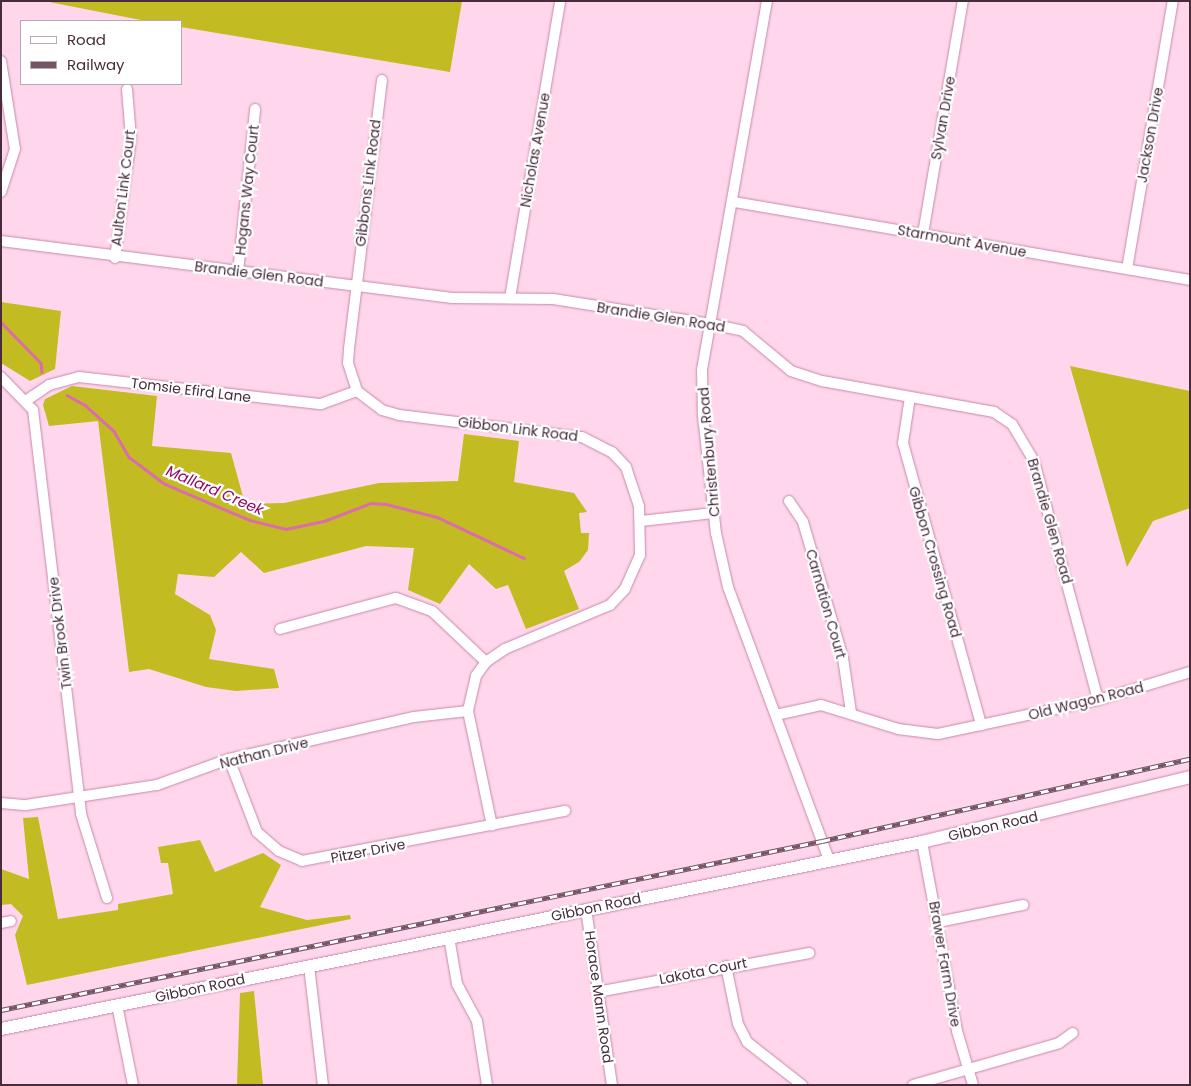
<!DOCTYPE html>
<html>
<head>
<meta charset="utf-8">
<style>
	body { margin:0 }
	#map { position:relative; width:1191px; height:1086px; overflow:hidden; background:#ffd6eb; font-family:Poppins,sans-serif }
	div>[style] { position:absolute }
	.forest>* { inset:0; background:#c3bb22 }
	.stream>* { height:2.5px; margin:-1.25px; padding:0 1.25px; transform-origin:1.25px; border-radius:1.25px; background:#dc6cad }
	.roads { filter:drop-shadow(0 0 1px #c788aa) drop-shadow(0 0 1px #c788aa) }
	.minor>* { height:10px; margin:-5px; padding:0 5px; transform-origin:5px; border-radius:5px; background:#fff }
	.major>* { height:12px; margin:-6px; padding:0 6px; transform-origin:6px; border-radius:6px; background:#fff }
	.rail>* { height:4.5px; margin-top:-2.25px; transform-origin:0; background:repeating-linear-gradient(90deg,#fff 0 8px,#735565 0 16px); box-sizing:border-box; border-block:1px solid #735565 }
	span { translate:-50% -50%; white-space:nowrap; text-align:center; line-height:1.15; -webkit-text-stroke:4.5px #fff; paint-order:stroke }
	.street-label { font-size:14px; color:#472c3b }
	.water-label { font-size:15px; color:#96046a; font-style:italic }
	.frame { position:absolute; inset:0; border:2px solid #472c3b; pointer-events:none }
	.legend { position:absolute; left:20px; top:20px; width:162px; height:65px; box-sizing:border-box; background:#fff; border:1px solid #b5abb1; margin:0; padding:6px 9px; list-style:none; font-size:15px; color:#472c3b }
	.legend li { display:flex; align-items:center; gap:10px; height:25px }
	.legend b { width:25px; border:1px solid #b5abb1 }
</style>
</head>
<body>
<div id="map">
	<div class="forest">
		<div style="clip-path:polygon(44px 1px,462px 1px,450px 72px,181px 27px,181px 21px,146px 21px)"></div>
		<div style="clip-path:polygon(1px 302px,61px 311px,55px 369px,30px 381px,1px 363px)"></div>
		<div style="clip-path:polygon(1070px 366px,1190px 391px,1190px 508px,1153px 521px,1127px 567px)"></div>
		<div style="clip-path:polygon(72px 386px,157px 396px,152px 446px,231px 453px,245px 504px,284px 503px,379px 483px,458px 481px,464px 434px,519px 441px,514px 482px,574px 493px,587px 512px,579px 513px,581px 533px,589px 533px,588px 550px,579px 562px,564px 571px,579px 609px,526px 629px,508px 585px,496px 589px,469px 564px,440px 604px,408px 590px,414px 548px,366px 546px,264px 573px,241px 552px,214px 577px,178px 574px,175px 594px,210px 615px,216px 630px,209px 659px,274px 669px,279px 688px,236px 691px,206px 687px,149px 669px,129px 672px,98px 421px,49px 426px,43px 405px,45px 399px)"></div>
		<div style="clip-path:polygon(38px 817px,58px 919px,118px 910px,118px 904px,173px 894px,168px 863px,161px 863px,158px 847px,200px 840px,215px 872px,263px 853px,281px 865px,260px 907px,307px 920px,350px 915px,351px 919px,27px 985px,15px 935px,23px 916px,11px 904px,1px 905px,1px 869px,29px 879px,23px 818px)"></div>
		<div style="clip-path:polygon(254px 991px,263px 1085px,237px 1085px,240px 993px)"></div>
	</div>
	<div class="stream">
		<div style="left:1px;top:322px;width:57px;rotate:45.7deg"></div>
		<div style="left:41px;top:363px;width:9px;rotate:84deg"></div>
		<div style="left:67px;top:395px;width:21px;rotate:29deg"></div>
		<div style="left:85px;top:405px;width:39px;rotate:42deg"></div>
		<div style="left:114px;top:431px;width:30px;rotate:60deg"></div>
		<div style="left:129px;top:457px;width:45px;rotate:36.9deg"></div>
		<div style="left:165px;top:484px;width:92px;rotate:23deg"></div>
		<div style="left:250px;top:520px;width:37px;rotate:14deg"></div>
		<div style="left:286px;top:529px;width:39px;rotate:-12deg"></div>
		<div style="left:324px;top:521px;width:50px;rotate:-21deg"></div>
		<div style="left:371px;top:503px;width:15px;rotate:4deg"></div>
		<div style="left:386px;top:504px;width:53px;rotate:14.3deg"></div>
		<div style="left:437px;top:517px;width:96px;rotate:25.2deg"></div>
	</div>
	<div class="roads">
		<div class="minor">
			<div style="left:767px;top:1px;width:375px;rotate:100deg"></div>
			<div style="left:702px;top:370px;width:46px;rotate:88.8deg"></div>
			<div style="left:703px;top:416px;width:118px;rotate:83.7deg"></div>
			<div style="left:716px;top:533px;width:55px;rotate:77.5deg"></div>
			<div style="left:728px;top:587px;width:289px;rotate:69.7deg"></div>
			<div style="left:1px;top:61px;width:89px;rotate:81deg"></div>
			<div style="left:15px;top:149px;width:45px;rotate:108deg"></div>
			<div style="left:382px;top:80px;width:271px;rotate:97deg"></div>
			<div style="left:349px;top:349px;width:14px;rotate:94deg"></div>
			<div style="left:348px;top:363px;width:29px;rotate:72deg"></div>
			<div style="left:357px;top:391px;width:31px;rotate:37deg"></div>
			<div style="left:382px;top:410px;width:18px;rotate:16deg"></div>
			<div style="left:399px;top:415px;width:184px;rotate:6.9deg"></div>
			<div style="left:582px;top:437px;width:34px;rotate:27deg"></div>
			<div style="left:612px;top:452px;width:21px;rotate:47deg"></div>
			<div style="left:626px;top:467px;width:41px;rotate:71.6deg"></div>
			<div style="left:639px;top:506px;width:49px;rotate:88.8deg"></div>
			<div style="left:640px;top:555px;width:37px;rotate:114deg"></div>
			<div style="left:625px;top:589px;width:22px;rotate:133deg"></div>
			<div style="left:610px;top:605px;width:114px;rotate:157.3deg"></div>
			<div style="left:505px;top:649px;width:23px;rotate:146deg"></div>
			<div style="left:486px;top:662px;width:17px;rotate:126deg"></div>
			<div style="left:476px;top:676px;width:36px;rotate:103deg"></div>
			<div style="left:468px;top:711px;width:117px;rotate:78.2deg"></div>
			<div style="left:734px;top:202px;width:463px;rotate:9.7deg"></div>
			<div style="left:923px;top:234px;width:236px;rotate:-80.3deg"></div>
			<div style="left:1px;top:241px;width:455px;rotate:7.2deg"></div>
			<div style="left:452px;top:298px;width:101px;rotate:0.6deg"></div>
			<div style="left:553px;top:299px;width:160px;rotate:9deg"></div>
			<div style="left:711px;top:324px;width:33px;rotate:12deg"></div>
			<div style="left:743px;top:331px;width:62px;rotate:39.8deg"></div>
			<div style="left:791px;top:371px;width:33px;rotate:18deg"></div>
			<div style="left:822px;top:381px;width:175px;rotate:10.2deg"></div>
			<div style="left:994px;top:412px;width:22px;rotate:34deg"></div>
			<div style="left:1012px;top:424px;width:43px;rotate:59.3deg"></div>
			<div style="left:1034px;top:461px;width:247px;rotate:75deg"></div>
			<div style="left:115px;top:258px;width:121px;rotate:-82.4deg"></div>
			<div style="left:131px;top:138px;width:49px;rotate:-94.7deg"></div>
			<div style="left:1127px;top:269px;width:272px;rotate:-80.3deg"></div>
			<div style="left:238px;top:272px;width:164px;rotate:-84deg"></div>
			<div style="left:510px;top:298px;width:301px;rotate:-80.4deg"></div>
			<div style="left:1px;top:377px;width:46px;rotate:45.9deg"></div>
			<div style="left:33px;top:410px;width:407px;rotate:83.2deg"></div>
			<div style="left:81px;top:814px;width:88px;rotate:72.8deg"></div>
			<div style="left:910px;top:397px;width:47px;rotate:98.7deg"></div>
			<div style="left:903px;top:443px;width:293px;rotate:74.5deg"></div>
			<div style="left:27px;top:400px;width:27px;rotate:-34deg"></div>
			<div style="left:49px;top:385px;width:31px;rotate:-15deg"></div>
			<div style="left:79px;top:377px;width:244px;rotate:6.4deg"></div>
			<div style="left:321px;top:404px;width:38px;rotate:-20deg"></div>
			<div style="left:789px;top:501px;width:25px;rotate:56deg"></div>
			<div style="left:803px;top:522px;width:142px;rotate:73.6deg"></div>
			<div style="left:843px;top:658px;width:55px;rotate:81.6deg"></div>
			<div style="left:641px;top:521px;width:73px;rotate:-6.3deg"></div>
			<div style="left:280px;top:629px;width:120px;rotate:-15deg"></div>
			<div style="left:396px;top:598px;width:38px;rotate:20deg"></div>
			<div style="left:432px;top:611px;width:74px;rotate:43.4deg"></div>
			<div style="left:776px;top:715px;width:46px;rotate:-12.5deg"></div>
			<div style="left:821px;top:705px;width:81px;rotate:17.3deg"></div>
			<div style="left:898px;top:729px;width:40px;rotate:7.1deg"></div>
			<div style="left:938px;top:734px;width:164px;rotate:-12deg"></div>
			<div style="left:1098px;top:700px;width:96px;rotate:-16.9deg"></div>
			<div style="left:229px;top:759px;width:78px;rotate:69deg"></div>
			<div style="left:257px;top:832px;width:29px;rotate:41deg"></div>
			<div style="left:279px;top:851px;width:25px;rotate:23deg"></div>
			<div style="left:302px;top:861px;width:268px;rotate:-10.8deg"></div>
			<div style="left:1px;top:803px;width:25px;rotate:5deg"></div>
			<div style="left:26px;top:805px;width:133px;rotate:-8.7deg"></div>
			<div style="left:157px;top:785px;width:77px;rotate:-19.9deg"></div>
			<div style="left:229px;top:759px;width:190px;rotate:-12.8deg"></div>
			<div style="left:414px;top:717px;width:54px;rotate:-6.3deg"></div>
			<div style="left:922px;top:842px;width:192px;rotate:79.5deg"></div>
			<div style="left:957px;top:1031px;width:56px;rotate:73.5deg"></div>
			<div style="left:586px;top:909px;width:178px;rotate:81.6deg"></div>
			<div style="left:938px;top:922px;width:87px;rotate:-11.3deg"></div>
			<div style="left:1px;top:923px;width:10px;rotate:-11deg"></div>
			<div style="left:449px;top:937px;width:48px;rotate:80.3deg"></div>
			<div style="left:457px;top:984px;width:42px;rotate:61.6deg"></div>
			<div style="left:477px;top:1021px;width:65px;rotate:81.1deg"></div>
			<div style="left:309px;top:966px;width:120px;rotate:83.3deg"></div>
			<div style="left:726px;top:966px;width:59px;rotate:78.3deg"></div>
			<div style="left:738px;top:1024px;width:20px;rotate:63deg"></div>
			<div style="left:747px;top:1042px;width:70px;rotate:38deg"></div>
			<div style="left:597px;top:992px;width:216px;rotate:-10.4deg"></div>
			<div style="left:117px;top:1005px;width:82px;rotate:78.7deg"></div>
			<div style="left:913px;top:1085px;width:152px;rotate:-16deg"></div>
			<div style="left:1059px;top:1043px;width:17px;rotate:-36deg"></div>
		</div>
		<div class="major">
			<div style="left:1px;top:1029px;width:940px;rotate:-11.48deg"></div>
			<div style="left:922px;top:842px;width:276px;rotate:-13.6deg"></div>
		</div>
	</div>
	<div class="rail">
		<div style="left:1px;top:1010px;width:838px;rotate:-11.63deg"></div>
		<div style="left:822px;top:841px;width:377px;rotate:-12.6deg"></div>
	</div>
	<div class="street-label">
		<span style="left:943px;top:118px;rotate:-80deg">Sylvan Drive</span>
		<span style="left:1150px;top:135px;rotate:-80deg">Jackson Drive</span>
		<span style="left:535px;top:150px;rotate:-80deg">Nicholas Avenue</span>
		<span style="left:368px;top:183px;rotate:-83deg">Gibbons Link Road</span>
		<span style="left:123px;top:188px;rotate:-83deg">Aulton Link Court</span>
		<span style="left:247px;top:190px;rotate:-84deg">Hogans Way Court</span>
		<span style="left:962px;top:241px;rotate:10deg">Starmount Avenue</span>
		<span style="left:259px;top:274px;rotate:7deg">Brandie Glen Road</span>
		<span style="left:661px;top:317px;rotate:9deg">Brandie Glen Road</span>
		<span style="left:191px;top:390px;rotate:7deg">Tomsie Efird Lane</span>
		<span style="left:518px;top:429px;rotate:7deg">Gibbon Link Road</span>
		<span style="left:709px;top:452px;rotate:-95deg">Christenbury Road</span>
		<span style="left:1050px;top:521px;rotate:74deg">Brandie Glen Road</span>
		<span style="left:935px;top:562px;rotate:74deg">Gibbon Crossing Road</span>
		<span style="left:826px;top:604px;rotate:74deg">Carnation Court</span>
		<span style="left:60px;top:633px;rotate:-97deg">Twin Brook Drive</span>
		<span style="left:1086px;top:701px;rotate:-14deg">Old Wagon Road</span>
		<span style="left:264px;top:753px;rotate:-14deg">Nathan Drive</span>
		<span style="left:993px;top:826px;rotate:-13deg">Gibbon Road</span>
		<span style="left:368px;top:851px;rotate:-11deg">Pitzer Drive</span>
		<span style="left:596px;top:907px;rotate:-12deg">Gibbon Road</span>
		<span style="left:945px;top:964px;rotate:80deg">Brawer Farm Drive</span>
		<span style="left:703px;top:971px;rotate:-11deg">Lakota Court</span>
		<span style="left:200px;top:988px;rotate:-12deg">Gibbon Road</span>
		<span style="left:599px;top:997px;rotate:82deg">Horace Mann Road</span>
	</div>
	<div class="water-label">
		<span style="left:215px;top:490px;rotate:23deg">Mallard Creek</span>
	</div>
	<div class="frame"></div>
	<ul class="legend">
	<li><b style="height:6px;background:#fff"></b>Road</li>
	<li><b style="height:6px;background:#735565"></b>Railway</li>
	</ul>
</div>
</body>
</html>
